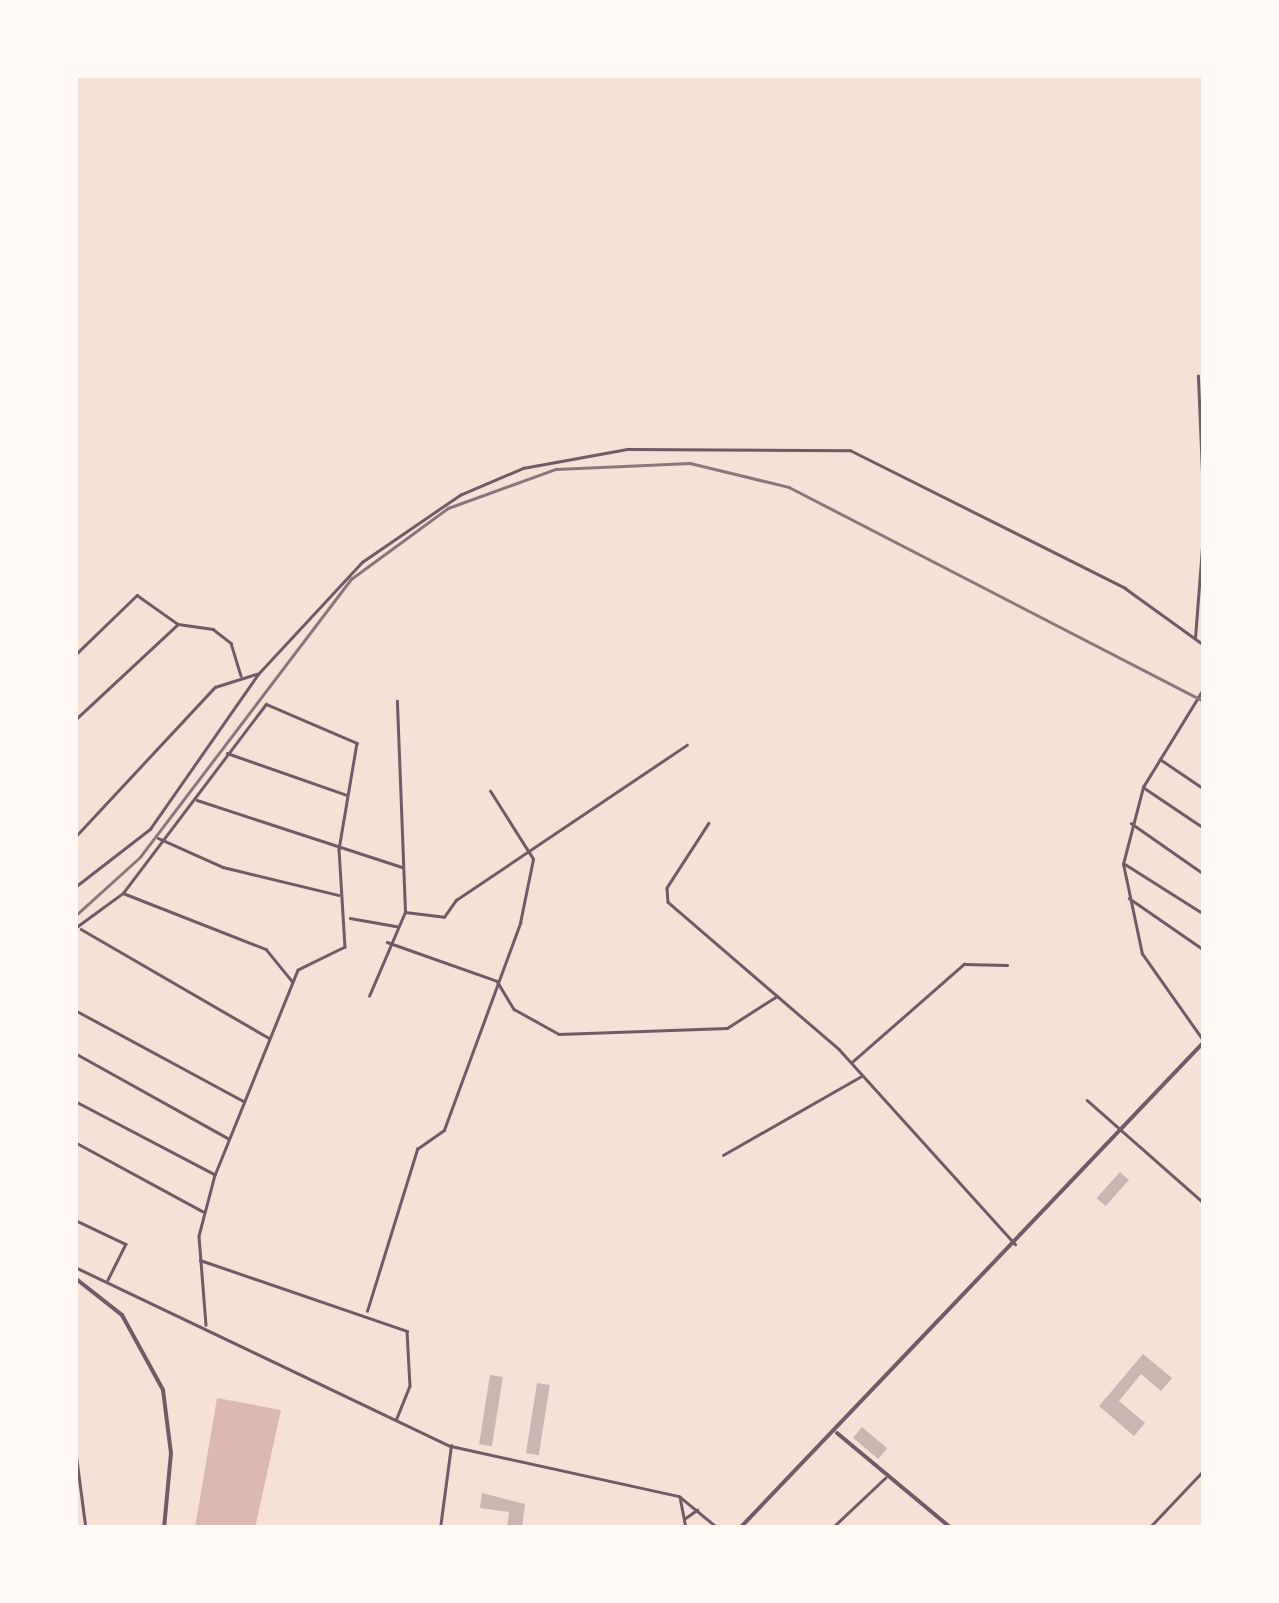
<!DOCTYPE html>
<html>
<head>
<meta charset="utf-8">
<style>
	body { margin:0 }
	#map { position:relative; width:1279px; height:1603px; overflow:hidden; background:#f7e1d7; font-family:Roboto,sans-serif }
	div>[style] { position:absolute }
	.water>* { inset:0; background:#dcb8b0 }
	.building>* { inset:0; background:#ccb4b1; transform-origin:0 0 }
	.minor>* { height:2.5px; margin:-1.25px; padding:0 1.25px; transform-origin:1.25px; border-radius:1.25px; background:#755966 }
	.tertiary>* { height:4px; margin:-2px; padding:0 2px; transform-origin:2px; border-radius:2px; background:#755966 }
	.rail>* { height:2.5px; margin:-1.25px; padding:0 1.25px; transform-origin:1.25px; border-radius:1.25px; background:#8f747c }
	span { translate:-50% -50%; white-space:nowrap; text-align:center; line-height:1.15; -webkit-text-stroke:8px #fffaf5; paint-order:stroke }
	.frame { position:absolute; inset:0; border:78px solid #fffaf5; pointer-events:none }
</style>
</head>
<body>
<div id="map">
	<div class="water">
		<div style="clip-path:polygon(217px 1398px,281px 1410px,255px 1528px,195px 1528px)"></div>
	</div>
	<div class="building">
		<div style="left:1120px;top:1172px;width:12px;height:35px;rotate:42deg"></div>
		<div style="clip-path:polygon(1143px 1354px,1172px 1378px,1161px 1391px,1141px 1374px,1119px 1401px,1145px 1423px,1134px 1436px,1099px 1406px)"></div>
		<div style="left:490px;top:1375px;width:13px;height:70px;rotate:9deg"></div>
		<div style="left:537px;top:1383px;width:13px;height:71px;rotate:9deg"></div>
		<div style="left:862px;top:1427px;width:33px;height:14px;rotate:40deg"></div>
		<div style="clip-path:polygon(482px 1493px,525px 1504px,522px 1528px,507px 1528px,509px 1512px,480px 1508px)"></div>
	</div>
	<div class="minor">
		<div style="left:1195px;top:638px;width:117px;rotate:-85.6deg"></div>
		<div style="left:1204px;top:521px;width:145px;rotate:-92.4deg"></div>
		<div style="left:75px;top:655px;width:86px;rotate:-44.1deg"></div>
		<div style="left:137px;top:595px;width:50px;rotate:35.3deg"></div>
		<div style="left:178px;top:624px;width:35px;rotate:8deg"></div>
		<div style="left:213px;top:629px;width:23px;rotate:38deg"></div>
		<div style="left:231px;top:643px;width:34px;rotate:73deg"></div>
		<div style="left:75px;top:720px;width:139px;rotate:-43deg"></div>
		<div style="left:227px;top:753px;width:127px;rotate:19.3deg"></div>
		<div style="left:1160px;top:759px;width:53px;rotate:34.3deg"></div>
		<div style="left:1143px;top:787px;width:73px;rotate:33.9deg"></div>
		<div style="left:197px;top:800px;width:216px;rotate:18.1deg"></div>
		<div style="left:709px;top:823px;width:77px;rotate:122.9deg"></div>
		<div style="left:667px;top:888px;width:14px;rotate:86deg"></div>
		<div style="left:668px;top:902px;width:225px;rotate:40.7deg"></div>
		<div style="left:839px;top:1049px;width:263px;rotate:47.9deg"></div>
		<div style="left:1131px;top:823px;width:89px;rotate:34.9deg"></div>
		<div style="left:75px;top:837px;width:205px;rotate:-47deg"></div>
		<div style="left:215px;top:687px;width:43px;rotate:-17.6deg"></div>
		<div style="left:158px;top:838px;width:71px;rotate:24deg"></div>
		<div style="left:223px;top:867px;width:119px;rotate:13.6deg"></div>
		<div style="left:1125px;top:864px;width:93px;rotate:32.3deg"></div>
		<div style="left:75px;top:887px;width:95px;rotate:-37.7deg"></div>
		<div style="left:150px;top:829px;width:189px;rotate:-55.1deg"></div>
		<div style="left:258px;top:674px;width:153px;rotate:-47.1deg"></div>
		<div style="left:362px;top:562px;width:119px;rotate:-34.4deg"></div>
		<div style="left:460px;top:495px;width:69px;rotate:-23.2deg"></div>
		<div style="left:523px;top:468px;width:107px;rotate:-10.3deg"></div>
		<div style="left:628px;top:449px;width:222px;rotate:0.3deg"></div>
		<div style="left:850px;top:450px;width:308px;rotate:26.6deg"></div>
		<div style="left:1125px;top:588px;width:97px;rotate:35.8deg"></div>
		<div style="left:123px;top:893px;width:154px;rotate:21.4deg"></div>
		<div style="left:266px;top:949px;width:41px;rotate:50.9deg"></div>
		<div style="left:1129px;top:898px;width:91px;rotate:34.7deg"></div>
		<div style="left:405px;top:912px;width:39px;rotate:7deg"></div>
		<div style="left:444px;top:917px;width:21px;rotate:-55deg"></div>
		<div style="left:456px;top:900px;width:278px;rotate:-33.9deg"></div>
		<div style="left:350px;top:918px;width:47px;rotate:9.9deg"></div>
		<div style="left:75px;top:928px;width:59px;rotate:-36.1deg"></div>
		<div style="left:123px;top:893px;width:237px;rotate:-52.9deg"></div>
		<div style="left:266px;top:704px;width:99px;rotate:23.2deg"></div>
		<div style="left:357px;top:743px;width:108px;rotate:99.6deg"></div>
		<div style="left:339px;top:849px;width:98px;rotate:86.5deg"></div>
		<div style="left:345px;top:947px;width:52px;rotate:153.9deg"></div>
		<div style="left:298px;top:970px;width:221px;rotate:112deg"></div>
		<div style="left:215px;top:1175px;width:63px;rotate:104.7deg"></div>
		<div style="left:199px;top:1236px;width:89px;rotate:85.5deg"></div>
		<div style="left:81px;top:929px;width:217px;rotate:30.1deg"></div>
		<div style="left:387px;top:942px;width:117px;rotate:19.5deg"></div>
		<div style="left:497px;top:981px;width:33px;rotate:59deg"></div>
		<div style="left:514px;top:1009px;width:51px;rotate:29.1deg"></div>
		<div style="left:559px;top:1034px;width:168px;rotate:-2deg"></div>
		<div style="left:727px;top:1028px;width:59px;rotate:-32.6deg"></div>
		<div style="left:369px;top:996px;width:91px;rotate:-66.8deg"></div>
		<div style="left:405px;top:912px;width:211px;rotate:-92.2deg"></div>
		<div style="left:75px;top:1010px;width:191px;rotate:28.4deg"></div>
		<div style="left:1202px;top:1039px;width:104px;rotate:-125.2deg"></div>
		<div style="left:1142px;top:954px;width:92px;rotate:-101.9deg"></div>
		<div style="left:1123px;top:864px;width:80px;rotate:-75.4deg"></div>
		<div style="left:1143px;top:787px;width:116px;rotate:-58.4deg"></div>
		<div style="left:75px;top:1053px;width:175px;rotate:29.1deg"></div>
		<div style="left:852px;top:1062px;width:149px;rotate:-41.2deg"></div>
		<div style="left:964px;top:964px;width:43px;rotate:1.3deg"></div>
		<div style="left:1087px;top:1100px;width:156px;rotate:41.4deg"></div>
		<div style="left:75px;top:1101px;width:157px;rotate:27.7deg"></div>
		<div style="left:75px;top:1142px;width:145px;rotate:28.5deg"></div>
		<div style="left:723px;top:1155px;width:158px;rotate:-29.7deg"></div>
		<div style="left:75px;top:1220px;width:56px;rotate:25.2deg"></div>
		<div style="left:126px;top:1244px;width:40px;rotate:116.6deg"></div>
		<div style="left:200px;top:1260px;width:219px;rotate:18.9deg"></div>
		<div style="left:407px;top:1331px;width:55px;rotate:86.9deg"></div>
		<div style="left:410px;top:1386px;width:35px;rotate:112deg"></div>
		<div style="left:75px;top:1267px;width:416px;rotate:25.5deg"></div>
		<div style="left:451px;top:1446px;width:233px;rotate:12.4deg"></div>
		<div style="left:679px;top:1496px;width:50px;rotate:39.4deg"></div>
		<div style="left:367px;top:1311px;width:170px;rotate:-72.8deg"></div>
		<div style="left:417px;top:1149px;width:33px;rotate:-35deg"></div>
		<div style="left:444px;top:1130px;width:221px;rotate:-69.8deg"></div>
		<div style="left:520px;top:923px;width:65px;rotate:-78.5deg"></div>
		<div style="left:533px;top:859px;width:80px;rotate:-122.3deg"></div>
		<div style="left:75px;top:1445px;width:84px;rotate:82.5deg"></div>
		<div style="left:680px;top:1497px;width:32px;rotate:79deg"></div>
		<div style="left:684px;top:1519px;width:16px;rotate:-35deg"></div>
		<div style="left:440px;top:1528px;width:83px;rotate:-82.4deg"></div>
		<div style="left:832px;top:1528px;width:73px;rotate:-43.3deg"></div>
		<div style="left:1149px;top:1528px;width:80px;rotate:-46.5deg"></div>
	</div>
	<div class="tertiary">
		<div style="left:75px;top:1278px;width:60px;rotate:38.2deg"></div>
		<div style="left:122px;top:1315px;width:85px;rotate:61.3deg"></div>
		<div style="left:163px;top:1390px;width:64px;rotate:82.8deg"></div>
		<div style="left:171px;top:1453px;width:75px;rotate:95.3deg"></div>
		<div style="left:837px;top:1433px;width:148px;rotate:39.8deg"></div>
		<div style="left:740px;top:1528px;width:672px;rotate:-46.33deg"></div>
	</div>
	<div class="rail">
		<div style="left:75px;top:916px;width:88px;rotate:-42.2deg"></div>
		<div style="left:140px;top:857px;width:349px;rotate:-52.8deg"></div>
		<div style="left:351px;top:579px;width:120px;rotate:-36.2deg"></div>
		<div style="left:448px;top:508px;width:115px;rotate:-19.9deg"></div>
		<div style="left:556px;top:469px;width:134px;rotate:-2.6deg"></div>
		<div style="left:690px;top:463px;width:102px;rotate:13.6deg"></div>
		<div style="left:789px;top:487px;width:467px;rotate:27.3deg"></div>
	</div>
	<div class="frame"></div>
</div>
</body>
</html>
